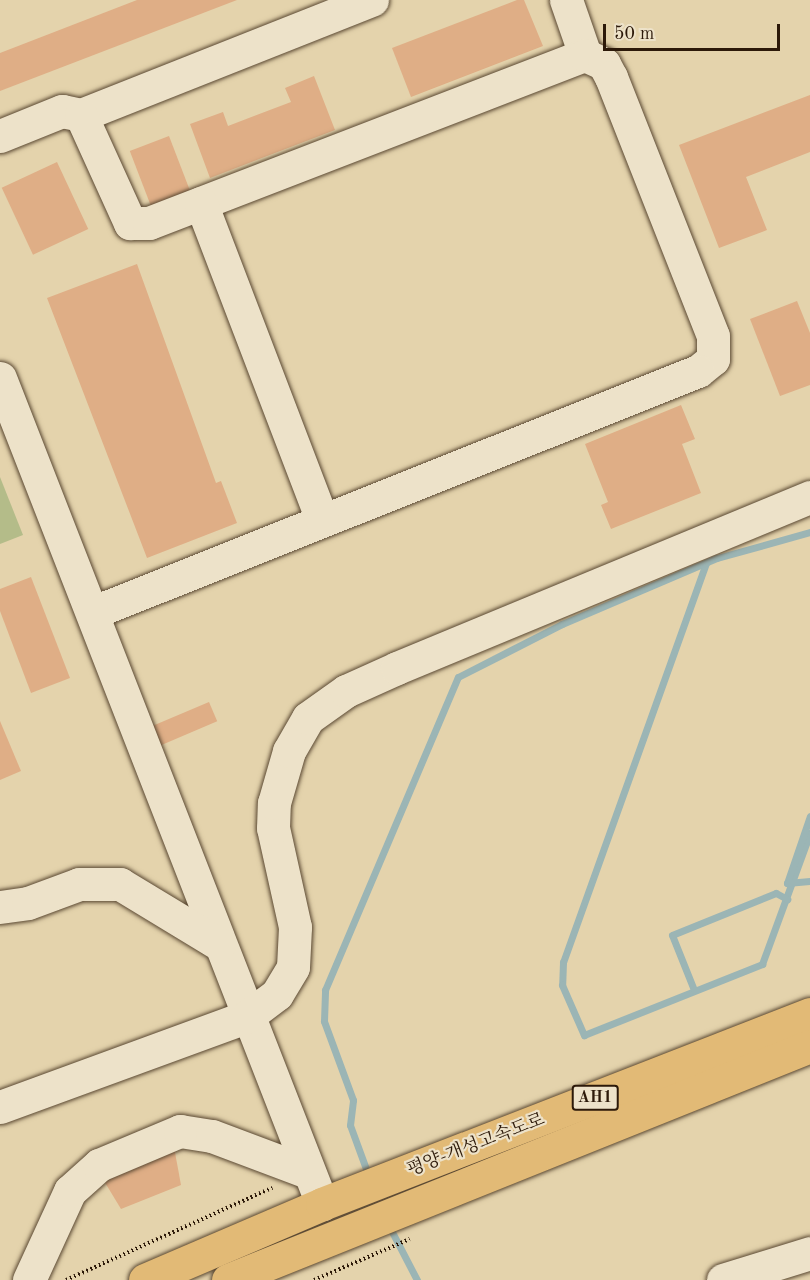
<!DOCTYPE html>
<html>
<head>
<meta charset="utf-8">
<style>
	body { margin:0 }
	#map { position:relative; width:810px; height:1280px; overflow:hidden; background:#e4d3ac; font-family:"Old Standard TT","Noto Serif KR",serif }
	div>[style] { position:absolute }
	.green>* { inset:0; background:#b4bc89 }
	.stream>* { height:7px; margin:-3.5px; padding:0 3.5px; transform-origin:3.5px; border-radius:3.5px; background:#9bb5b5 }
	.building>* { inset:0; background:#dfae86; transform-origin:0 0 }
	.path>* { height:4px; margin-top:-2px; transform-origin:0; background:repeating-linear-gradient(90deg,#2c1909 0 1.5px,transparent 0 4.5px) }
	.roads { filter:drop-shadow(0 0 2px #5a4832) drop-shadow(0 0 2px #5a4832) }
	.minor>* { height:33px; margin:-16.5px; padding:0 16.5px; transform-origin:16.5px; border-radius:16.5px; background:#ede2c9 }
	.highway>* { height:33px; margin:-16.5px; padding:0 16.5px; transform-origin:16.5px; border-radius:16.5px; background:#e2ba76 }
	span { translate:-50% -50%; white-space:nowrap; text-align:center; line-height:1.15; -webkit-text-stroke:4.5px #ede2c9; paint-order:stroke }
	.shield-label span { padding:2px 4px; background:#ede2c9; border:2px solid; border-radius:4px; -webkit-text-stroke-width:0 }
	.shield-label { font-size:16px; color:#2c1909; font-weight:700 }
	.street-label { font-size:18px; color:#2c1909 }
	.scale { position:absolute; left:603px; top:24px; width:177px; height:27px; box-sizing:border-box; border:3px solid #2c1909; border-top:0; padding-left:8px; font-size:18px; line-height:21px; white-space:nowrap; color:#2c1909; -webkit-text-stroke:4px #ede2c9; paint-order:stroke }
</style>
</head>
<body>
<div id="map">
	<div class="green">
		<div style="clip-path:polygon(0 477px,23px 535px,0 544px)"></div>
	</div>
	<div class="stream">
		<div style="left:706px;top:563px;width:424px;rotate:109.7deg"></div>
		<div style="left:563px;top:962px;width:23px;rotate:92deg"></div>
		<div style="left:562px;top:985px;width:55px;rotate:66.3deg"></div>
		<div style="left:584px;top:1035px;width:192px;rotate:-21.7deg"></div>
		<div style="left:762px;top:964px;width:140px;rotate:-69.9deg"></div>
		<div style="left:810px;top:816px;width:71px;rotate:108.9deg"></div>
		<div style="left:787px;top:883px;width:23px;rotate:-5deg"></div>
		<div style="left:694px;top:990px;width:59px;rotate:-111.8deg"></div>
		<div style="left:672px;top:935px;width:112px;rotate:-22deg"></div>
		<div style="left:776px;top:893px;width:13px;rotate:29deg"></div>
		<div style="left:369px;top:1177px;width:55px;rotate:-110.1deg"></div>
		<div style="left:350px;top:1125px;width:25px;rotate:-83deg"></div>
		<div style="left:353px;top:1100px;width:84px;rotate:-110.2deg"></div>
		<div style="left:324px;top:1021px;width:31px;rotate:-88deg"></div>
		<div style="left:325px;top:990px;width:340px;rotate:-67deg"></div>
		<div style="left:458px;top:677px;width:117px;rotate:-27deg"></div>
		<div style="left:562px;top:624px;width:168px;rotate:-23.1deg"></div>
		<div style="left:717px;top:558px;width:97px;rotate:-15.6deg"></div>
		<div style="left:389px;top:1226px;width:61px;rotate:62.6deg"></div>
	</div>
	<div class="building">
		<div style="clip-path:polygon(137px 0,237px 0,0 91px,0 53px)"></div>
		<div style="clip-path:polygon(517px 0,524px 0,543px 46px,411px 97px,392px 48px)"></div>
		<div style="clip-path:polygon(314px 76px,335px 130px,210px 178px,190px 124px,223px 112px,228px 126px,291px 102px,285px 88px)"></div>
		<div style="clip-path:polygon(810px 95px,810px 152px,746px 177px,767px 230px,719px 248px,679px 145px)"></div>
		<div style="left:169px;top:136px;width:60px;height:42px;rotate:69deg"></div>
		<div style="left:57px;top:162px;width:74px;height:61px;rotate:65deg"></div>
		<div style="clip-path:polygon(137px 264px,216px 483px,221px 481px,237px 523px,147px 558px,47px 298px)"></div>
		<div style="clip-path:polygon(797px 301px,810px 333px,810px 385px,780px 396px,750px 319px)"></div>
		<div style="clip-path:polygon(681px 405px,695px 439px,682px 444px,701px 493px,611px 529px,601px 505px,608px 502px,585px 444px)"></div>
		<div style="clip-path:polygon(31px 577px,70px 678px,31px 693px,0 611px,0 589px)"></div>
		<div style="left:209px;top:702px;width:21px;height:70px;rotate:67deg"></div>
		<div style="clip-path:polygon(0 721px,21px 771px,0 780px)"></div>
		<div style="clip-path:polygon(174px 1147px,181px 1185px,121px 1209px,101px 1176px)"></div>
	</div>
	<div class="path">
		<div style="left:66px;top:1280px;width:226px;rotate:-24.1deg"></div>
		<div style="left:314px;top:1280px;width:104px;rotate:-23.1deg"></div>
	</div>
	<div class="roads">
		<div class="minor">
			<div style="left:566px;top:0;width:58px;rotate:70.9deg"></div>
			<div style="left:81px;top:115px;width:313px;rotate:-21.6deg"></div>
			<div style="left:0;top:136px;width:67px;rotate:-22deg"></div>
			<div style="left:62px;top:111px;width:19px;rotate:12deg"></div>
			<div style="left:81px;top:115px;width:119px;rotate:65.6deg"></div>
			<div style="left:130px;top:223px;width:19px"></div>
			<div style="left:149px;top:223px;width:467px;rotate:-21.1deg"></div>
			<div style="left:585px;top:55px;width:21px;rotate:25deg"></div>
			<div style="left:604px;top:64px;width:15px;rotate:62deg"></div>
			<div style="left:611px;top:77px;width:278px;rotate:68.5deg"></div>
			<div style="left:713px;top:336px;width:23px;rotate:90deg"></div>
			<div style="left:713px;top:359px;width:19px;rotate:141deg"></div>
			<div style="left:698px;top:371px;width:650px;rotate:158.25deg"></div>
			<div style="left:201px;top:203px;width:339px;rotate:69.1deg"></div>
			<div style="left:0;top:378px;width:887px;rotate:68.7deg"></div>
			<div style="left:0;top:907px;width:28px;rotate:-8deg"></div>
			<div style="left:28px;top:903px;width:54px;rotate:-20.4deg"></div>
			<div style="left:79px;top:884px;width:41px"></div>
			<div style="left:120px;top:884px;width:116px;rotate:31.2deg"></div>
			<div style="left:0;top:1107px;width:264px;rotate:-20.1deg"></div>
			<div style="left:248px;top:1016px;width:36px;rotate:-37deg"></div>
			<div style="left:277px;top:994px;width:31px;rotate:-59deg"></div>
			<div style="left:293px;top:967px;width:40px;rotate:-87.1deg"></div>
			<div style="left:295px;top:927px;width:101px;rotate:-102.5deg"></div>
			<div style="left:273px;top:828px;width:25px;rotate:-88deg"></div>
			<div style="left:274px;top:803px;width:54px;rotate:-73.9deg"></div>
			<div style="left:289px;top:751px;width:38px;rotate:-60deg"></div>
			<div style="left:308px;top:718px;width:47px;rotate:-35.4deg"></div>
			<div style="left:346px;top:691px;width:56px;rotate:-24.3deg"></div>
			<div style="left:397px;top:668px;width:447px;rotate:-22.5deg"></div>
			<div style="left:29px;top:1280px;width:98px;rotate:-65.3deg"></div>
			<div style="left:70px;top:1191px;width:39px;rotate:-42deg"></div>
			<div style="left:99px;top:1165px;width:88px;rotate:-22.8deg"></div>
			<div style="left:180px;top:1131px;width:32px;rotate:9deg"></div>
			<div style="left:212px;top:1136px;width:103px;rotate:20.6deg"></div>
			<div style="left:723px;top:1280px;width:91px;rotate:-17.2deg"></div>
		</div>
		<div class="highway">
			<div style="left:145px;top:1280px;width:193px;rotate:-23.2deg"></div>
			<div style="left:322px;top:1204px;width:524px;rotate:-21.27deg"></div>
			<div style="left:228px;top:1280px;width:627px;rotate:-21.9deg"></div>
		</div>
	</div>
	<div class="shield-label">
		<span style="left:595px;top:1098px">AH1</span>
	</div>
	<div class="street-label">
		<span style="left:476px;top:1145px;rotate:-21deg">평양-개성고속도로</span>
	</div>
	<div class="scale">50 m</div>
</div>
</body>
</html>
